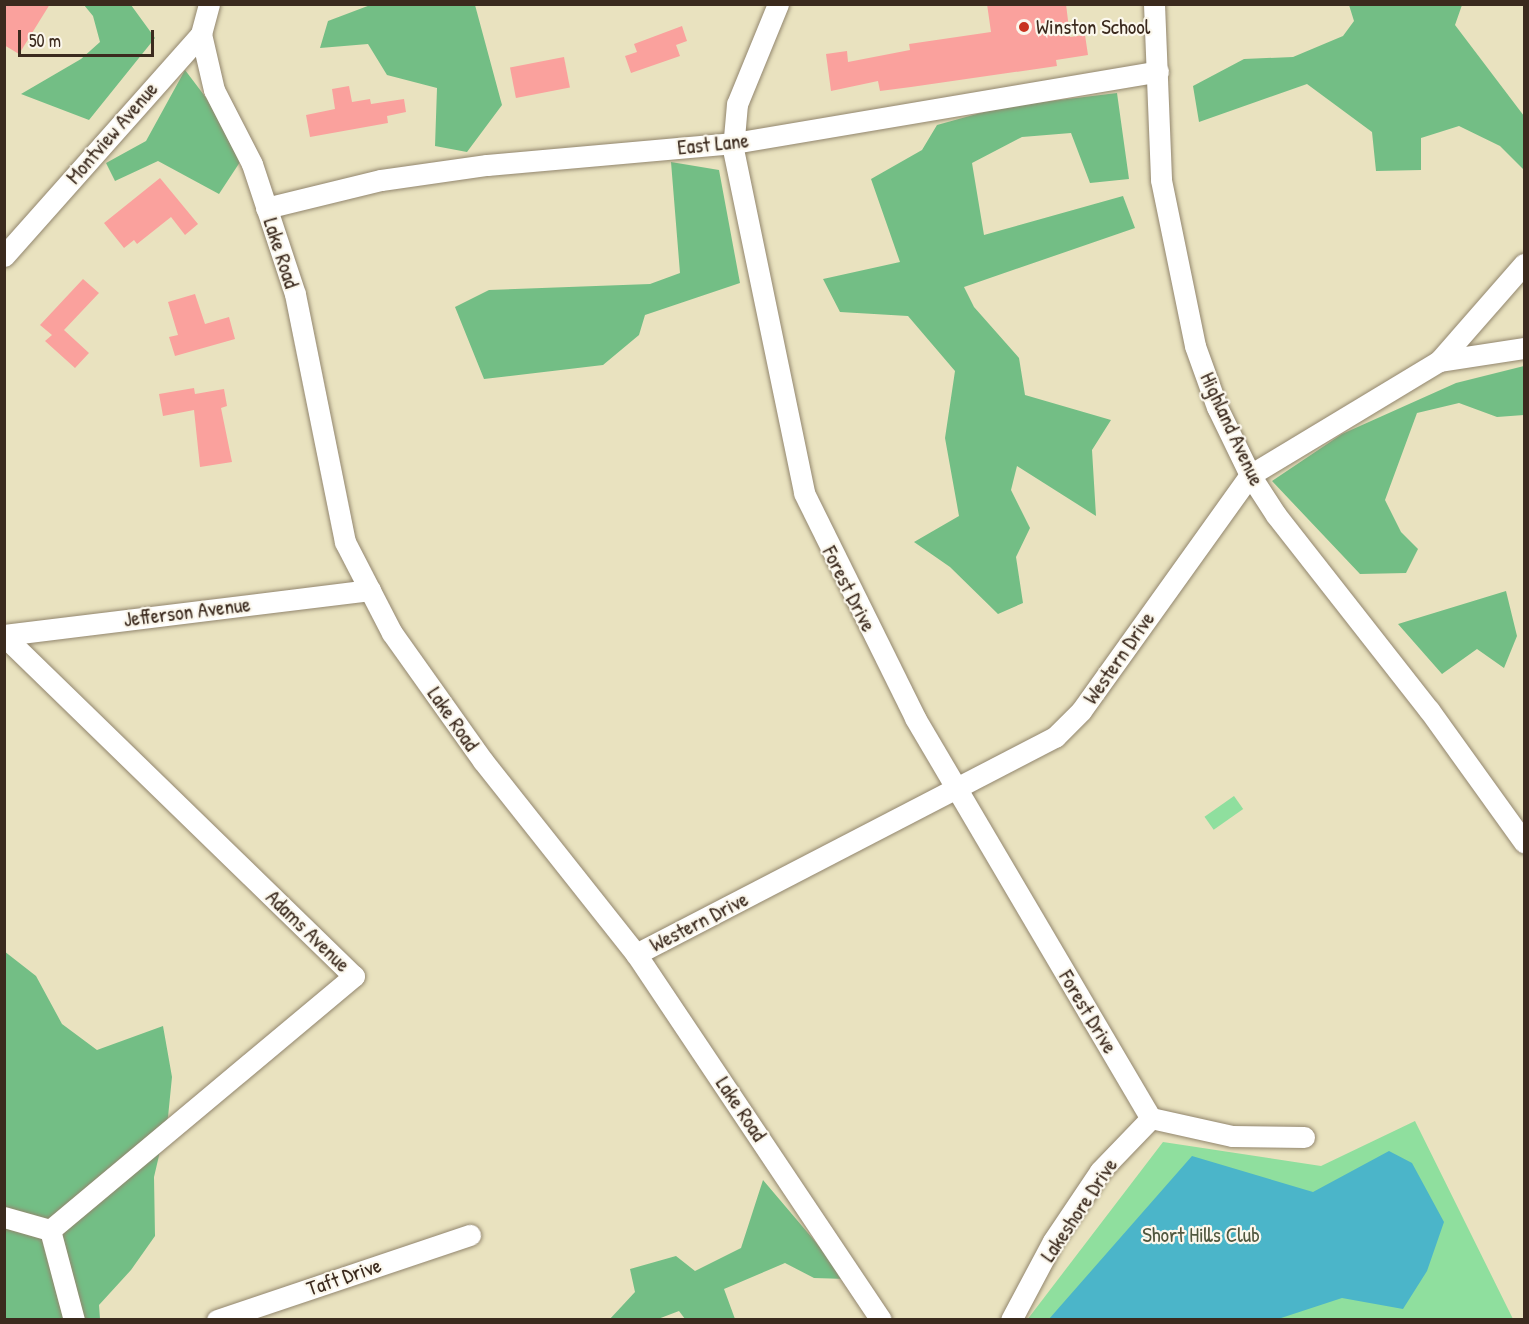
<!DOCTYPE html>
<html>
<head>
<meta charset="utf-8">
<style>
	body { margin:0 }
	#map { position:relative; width:1529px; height:1324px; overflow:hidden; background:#e9e2bf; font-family:"Patrick Hand",sans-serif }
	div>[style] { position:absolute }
	.green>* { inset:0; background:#8fdf9e; transform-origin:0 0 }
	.forest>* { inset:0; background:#73be85 }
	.water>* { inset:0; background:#4bb5c9 }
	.building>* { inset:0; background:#faa19d; transform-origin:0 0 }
	.roads { filter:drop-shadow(0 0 2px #92866e) drop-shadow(0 0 2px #92866e) }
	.minor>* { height:21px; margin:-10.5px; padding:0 10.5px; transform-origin:10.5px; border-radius:10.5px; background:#fff }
	.dots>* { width:16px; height:16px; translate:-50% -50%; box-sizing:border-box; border:3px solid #fbf7ec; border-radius:50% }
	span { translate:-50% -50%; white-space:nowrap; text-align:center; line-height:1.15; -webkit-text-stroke:4.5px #fbf7ec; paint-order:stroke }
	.poi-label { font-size:21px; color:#3b2a1e }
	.left { translate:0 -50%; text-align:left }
	.street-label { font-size:21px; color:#3b2a1e }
	.park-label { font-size:21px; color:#50573e }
	.frame { position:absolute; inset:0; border:6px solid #3b2a1e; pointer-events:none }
	.scale { position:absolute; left:18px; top:30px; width:136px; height:27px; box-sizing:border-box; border:3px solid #3b2a1e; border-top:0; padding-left:8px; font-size:18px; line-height:21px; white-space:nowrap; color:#3b2a1e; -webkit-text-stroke:4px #fbf7ec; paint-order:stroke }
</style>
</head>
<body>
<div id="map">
	<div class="green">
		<div style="left:1234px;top:796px;width:16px;height:36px;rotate:55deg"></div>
		<div style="clip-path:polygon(1415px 1121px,1513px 1319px,1027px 1320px,1163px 1142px,1321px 1166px)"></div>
	</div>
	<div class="forest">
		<div style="clip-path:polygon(373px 4px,475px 5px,502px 105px,467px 152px,435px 146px,437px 88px,387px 75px,368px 44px,320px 48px,328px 21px)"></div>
		<div style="clip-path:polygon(84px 5px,131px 5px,155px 38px,89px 120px,21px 94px,81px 59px,100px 42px,93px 16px)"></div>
		<div style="clip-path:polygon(1349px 5px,1462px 5px,1455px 25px,1524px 116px,1524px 170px,1500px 146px,1459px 126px,1421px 138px,1421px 170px,1376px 171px,1372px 132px,1307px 84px,1199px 122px,1193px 86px,1244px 59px,1293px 57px,1343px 36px,1354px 21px)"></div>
		<div style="clip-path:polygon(185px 70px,207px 99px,240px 162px,219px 194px,158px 161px,115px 181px,106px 163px,146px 141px)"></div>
		<div style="clip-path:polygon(1117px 93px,1129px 179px,1090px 183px,1071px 133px,1022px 137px,972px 163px,984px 235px,1123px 196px,1135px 228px,964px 287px,974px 307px,1019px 358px,1025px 395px,1111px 420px,1092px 450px,1096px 516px,1017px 466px,1011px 490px,1030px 528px,1016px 557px,1023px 603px,998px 614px,950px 567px,914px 542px,959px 516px,945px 438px,955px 371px,908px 316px,840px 312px,823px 279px,900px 262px,871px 179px,922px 150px,937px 125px,1002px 107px)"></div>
		<div style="clip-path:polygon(671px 162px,719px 170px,740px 283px,645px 315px,639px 335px,603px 365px,484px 379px,455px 307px,489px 290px,650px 284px,680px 273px)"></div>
		<div style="clip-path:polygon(1524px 366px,1524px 415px,1497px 417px,1459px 403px,1417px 413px,1385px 500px,1401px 532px,1418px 549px,1406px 573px,1360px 574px,1272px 481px,1342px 434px,1456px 383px)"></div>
		<div style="clip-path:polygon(1506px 591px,1517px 636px,1504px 668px,1477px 649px,1442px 674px,1398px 624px)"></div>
		<div style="clip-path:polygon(4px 951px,36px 976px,62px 1024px,97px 1050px,163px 1026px,172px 1077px,168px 1117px,154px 1177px,155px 1236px,131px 1270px,99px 1305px,100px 1319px,5px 1319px)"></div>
		<div style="clip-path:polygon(763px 1180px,847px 1279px,814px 1278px,785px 1263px,724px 1289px,735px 1319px,685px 1319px,679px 1311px,658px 1319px,609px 1320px,635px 1292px,630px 1269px,676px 1256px,695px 1271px,741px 1248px)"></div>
	</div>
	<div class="water">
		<div style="clip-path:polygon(1389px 1151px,1412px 1163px,1444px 1222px,1427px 1271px,1403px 1309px,1342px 1298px,1278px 1319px,1049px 1319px,1192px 1156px,1313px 1192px)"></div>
	</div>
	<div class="building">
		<div style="clip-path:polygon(4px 4px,50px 4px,19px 54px,4px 45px)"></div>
		<div style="clip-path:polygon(987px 4px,1066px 4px,1070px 37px,1085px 35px,1088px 55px,1056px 60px,1057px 66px,911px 87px,880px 91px,878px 81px,831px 91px,826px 54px,847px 51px,848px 62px,910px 50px,909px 44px,991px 32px)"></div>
		<div style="clip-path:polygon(682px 26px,687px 41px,676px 45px,680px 56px,631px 73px,625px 56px,637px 52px,634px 44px)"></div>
		<div style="left:564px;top:57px;width:31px;height:55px;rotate:79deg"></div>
		<div style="clip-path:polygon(349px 86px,352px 102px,370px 99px,371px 104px,404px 99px,406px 112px,387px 116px,388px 123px,310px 137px,306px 115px,335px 109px,332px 89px)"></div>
		<div style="clip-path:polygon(160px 178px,198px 224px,185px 235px,171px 217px,137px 244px,134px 240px,124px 248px,104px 223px)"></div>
		<div style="clip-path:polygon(83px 279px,99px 293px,64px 330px,89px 353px,75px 368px,45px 341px,52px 335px,40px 325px)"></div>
		<div style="clip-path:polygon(195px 294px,205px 324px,229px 317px,235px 339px,175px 356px,169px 337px,178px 335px,168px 302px)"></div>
		<div style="clip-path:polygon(194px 388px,195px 394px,224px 389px,227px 406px,221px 408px,232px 462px,200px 467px,194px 410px,163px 416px,159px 394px)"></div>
	</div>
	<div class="roads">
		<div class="minor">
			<div style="left:778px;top:4px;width:108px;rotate:112.3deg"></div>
			<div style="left:737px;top:104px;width:45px;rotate:95.1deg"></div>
			<div style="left:733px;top:149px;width:351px;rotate:78.3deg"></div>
			<div style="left:804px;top:493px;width:251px;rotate:63.7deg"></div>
			<div style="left:915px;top:718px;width:464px;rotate:59.5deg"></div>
			<div style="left:1154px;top:4px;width:176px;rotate:87.7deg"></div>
			<div style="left:1161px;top:180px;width:169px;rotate:78.4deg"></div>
			<div style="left:1195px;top:346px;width:65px;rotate:70.2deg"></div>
			<div style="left:1217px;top:407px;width:76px;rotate:64.1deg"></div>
			<div style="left:1250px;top:475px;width:48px;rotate:57deg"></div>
			<div style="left:1276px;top:515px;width:248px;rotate:51.9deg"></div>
			<div style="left:1429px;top:710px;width:163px;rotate:54.3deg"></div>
			<div style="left:201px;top:34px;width:57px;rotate:76.9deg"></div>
			<div style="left:214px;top:90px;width:83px;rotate:62.8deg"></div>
			<div style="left:252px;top:164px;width:137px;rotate:71.7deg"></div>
			<div style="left:295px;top:294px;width:253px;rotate:78.6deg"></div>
			<div style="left:345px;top:542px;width:102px;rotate:62.7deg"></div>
			<div style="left:392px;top:633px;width:157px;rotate:54.6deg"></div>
			<div style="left:483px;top:761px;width:246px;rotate:51.6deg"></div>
			<div style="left:636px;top:954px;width:440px;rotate:56.2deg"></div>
			<div style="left:266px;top:208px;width:118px;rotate:-13.7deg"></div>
			<div style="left:381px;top:180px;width:107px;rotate:-8.1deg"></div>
			<div style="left:487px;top:165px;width:248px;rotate:-5.1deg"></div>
			<div style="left:734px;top:143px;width:430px;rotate:-9.6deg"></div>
			<div style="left:4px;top:256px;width:297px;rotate:-48.4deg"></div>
			<div style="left:201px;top:34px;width:31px;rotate:-75deg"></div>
			<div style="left:1439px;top:361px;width:86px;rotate:-8.7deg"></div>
			<div style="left:4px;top:635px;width:369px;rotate:-7deg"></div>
			<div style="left:4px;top:636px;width:488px;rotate:44.2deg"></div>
			<div style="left:354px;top:976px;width:396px;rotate:140.1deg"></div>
			<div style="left:636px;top:954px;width:472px;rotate:-27.4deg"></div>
			<div style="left:1055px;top:737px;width:37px;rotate:-45deg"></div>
			<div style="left:1081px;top:711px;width:290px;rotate:-54.4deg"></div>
			<div style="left:1250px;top:475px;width:221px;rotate:-31.1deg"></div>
			<div style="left:1439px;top:361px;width:129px;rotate:-48.8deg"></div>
			<div style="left:4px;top:1217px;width:48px;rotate:15.8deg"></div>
			<div style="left:50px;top:1230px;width:93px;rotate:75.1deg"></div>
			<div style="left:217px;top:1320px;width:267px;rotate:-18.6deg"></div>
			<div style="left:1011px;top:1320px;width:89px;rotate:-62deg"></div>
			<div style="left:1053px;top:1241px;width:84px;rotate:-56.1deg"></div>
			<div style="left:1100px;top:1171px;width:74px;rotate:-46.1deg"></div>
			<div style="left:1151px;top:1118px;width:83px;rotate:12.5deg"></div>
			<div style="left:1232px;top:1136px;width:72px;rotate:0.8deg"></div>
		</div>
	</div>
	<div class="dots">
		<div style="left:1024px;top:27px;background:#c8321e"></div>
	</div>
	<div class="poi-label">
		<span class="left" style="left:1036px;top:27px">Winston School</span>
	</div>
	<div class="street-label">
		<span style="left:112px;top:133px;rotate:-49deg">Montview Avenue</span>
		<span style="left:713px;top:144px;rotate:-6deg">East Lane</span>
		<span style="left:281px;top:253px;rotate:72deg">Lake Road</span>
		<span style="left:1232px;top:429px;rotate:65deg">Highland Avenue</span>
		<span style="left:849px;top:589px;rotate:63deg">Forest Drive</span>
		<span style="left:187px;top:612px;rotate:-7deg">Jefferson Avenue</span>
		<span style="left:1119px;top:658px;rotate:-55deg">Western Drive</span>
		<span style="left:453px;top:719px;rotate:55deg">Lake Road</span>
		<span style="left:699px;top:922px;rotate:-27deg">Western Drive</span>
		<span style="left:308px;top:931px;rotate:44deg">Adams Avenue</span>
		<span style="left:1088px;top:1012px;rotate:59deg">Forest Drive</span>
		<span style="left:741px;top:1109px;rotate:56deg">Lake Road</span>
		<span style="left:1079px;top:1210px;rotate:-56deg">Lakeshore Drive</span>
		<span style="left:344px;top:1277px;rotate:-19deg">Taft Drive</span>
	</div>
	<div class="park-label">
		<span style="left:1201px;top:1235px">Short Hills Club</span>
	</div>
	<div class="frame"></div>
	<div class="scale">50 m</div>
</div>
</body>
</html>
